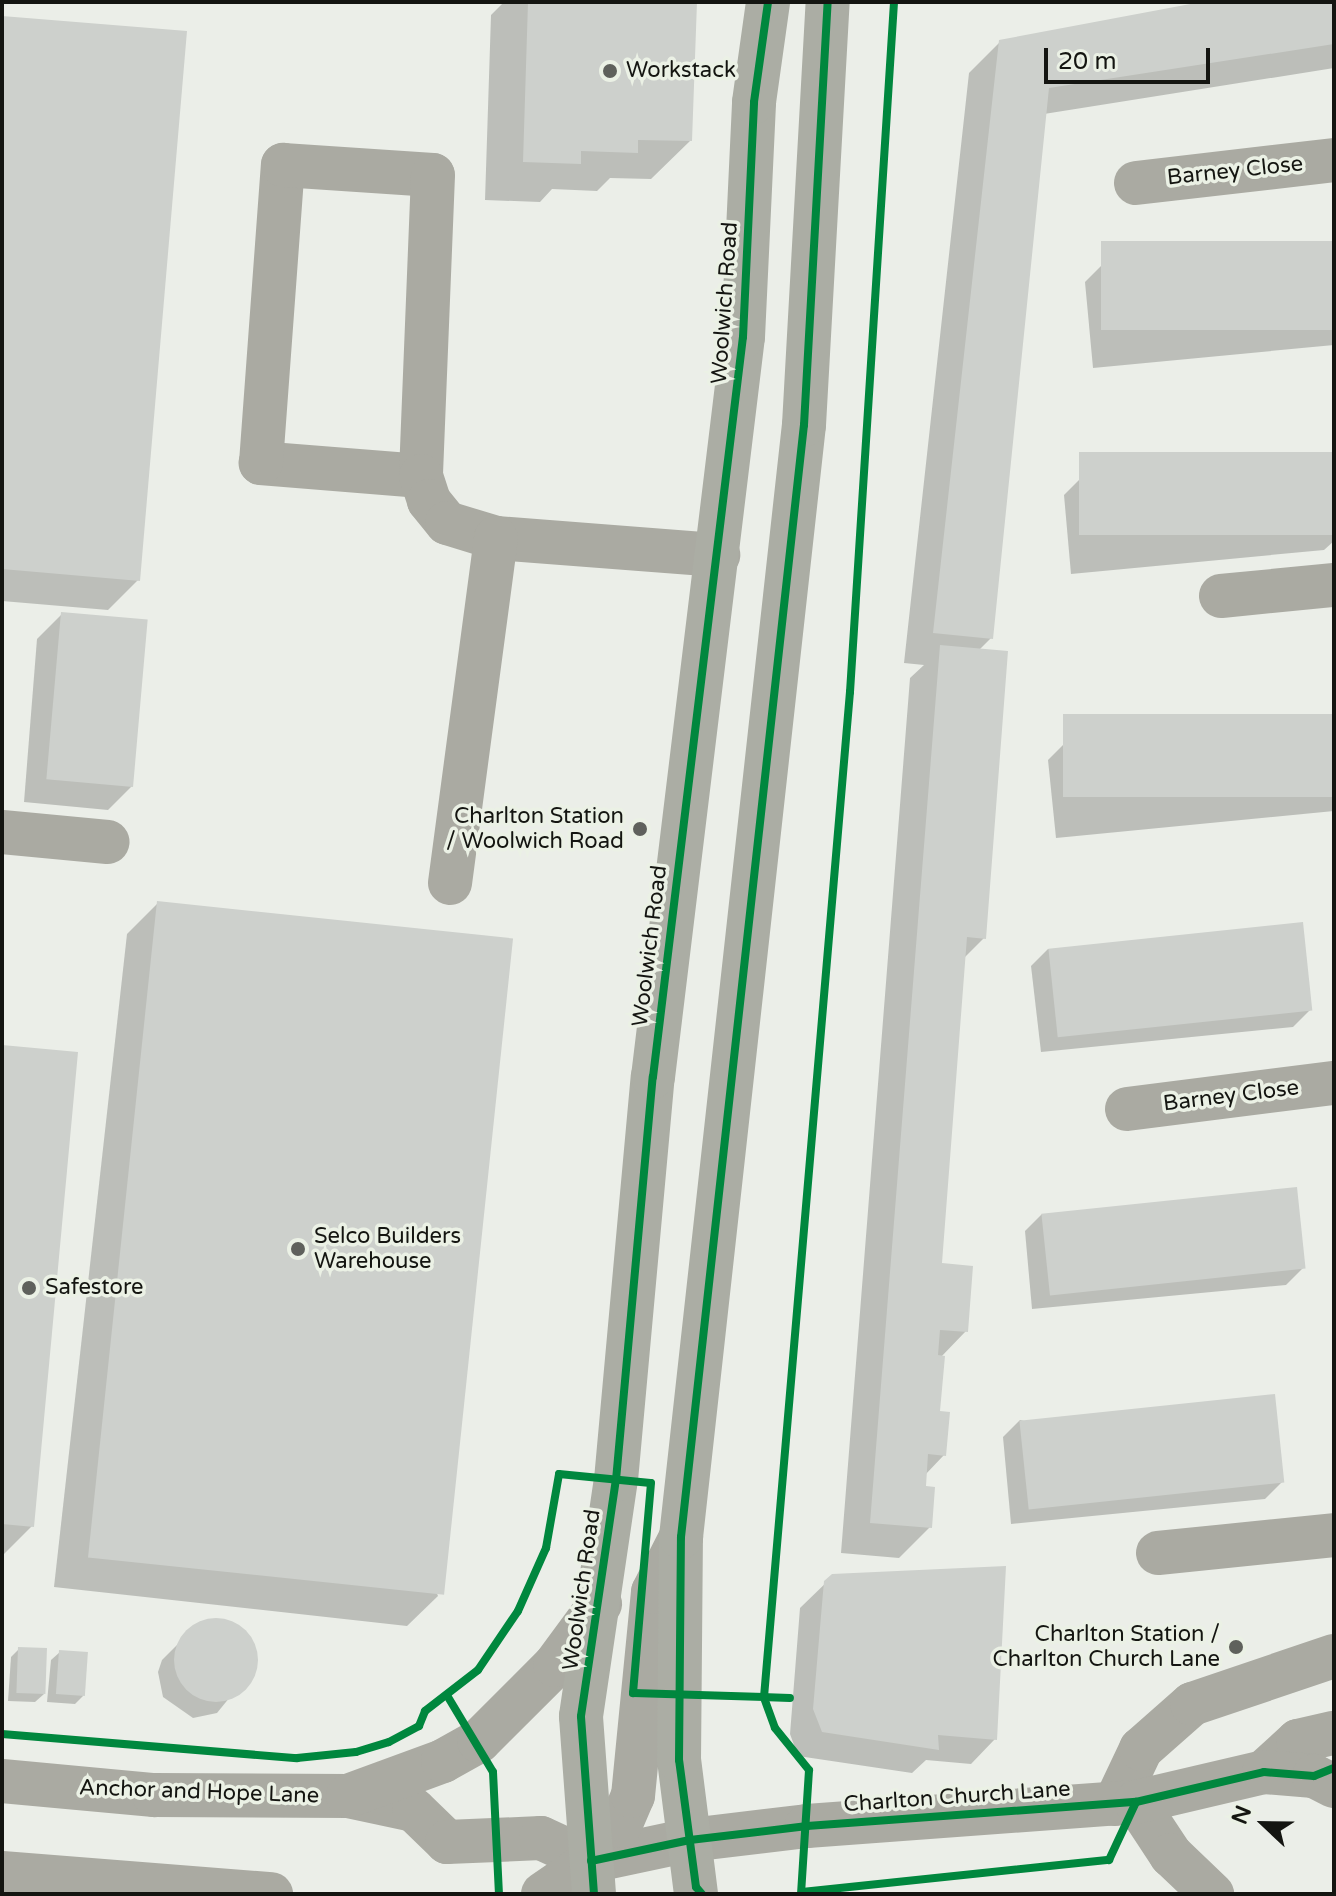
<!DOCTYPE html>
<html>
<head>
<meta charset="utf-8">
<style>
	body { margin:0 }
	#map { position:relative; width:1336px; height:1896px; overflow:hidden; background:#ebeee8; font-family:"Varela Round",sans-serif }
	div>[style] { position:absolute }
	.shadow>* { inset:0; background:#0003 }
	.building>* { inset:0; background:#cdd0cc; transform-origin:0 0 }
	.round { border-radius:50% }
	.minor>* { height:44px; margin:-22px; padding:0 22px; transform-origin:22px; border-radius:22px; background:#aaaaa2 }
	.major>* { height:44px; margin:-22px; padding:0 22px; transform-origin:22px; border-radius:22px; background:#abada4 }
	.cycleway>* { height:8px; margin:-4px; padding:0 4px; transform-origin:4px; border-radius:4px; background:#00873e }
	.dots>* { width:22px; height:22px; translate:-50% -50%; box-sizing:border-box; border:4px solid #ebf1e5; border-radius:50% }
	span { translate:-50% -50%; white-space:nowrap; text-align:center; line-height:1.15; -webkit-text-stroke:7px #ebf1e5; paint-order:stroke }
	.poi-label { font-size:22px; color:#141511 }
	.left { translate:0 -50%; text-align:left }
	.right { translate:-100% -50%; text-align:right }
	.street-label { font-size:22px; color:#141511 }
	.frame { position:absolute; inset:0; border:4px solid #141511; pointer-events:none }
	.north { position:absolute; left:1224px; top:1784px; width:80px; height:80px; -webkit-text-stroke:6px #ebf1e5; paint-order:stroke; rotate:292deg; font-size:22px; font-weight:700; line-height:32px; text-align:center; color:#141511 }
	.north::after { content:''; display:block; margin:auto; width:28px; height:36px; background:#141511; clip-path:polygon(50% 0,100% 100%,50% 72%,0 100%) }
	.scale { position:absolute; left:1044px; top:48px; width:166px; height:36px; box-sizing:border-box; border:4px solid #141511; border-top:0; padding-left:10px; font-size:24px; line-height:28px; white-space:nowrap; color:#141511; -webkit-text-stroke:6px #ebf1e5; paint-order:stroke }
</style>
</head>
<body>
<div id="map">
	<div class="shadow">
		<div style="clip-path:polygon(504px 2px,695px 2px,690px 141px,651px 179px,610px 178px,597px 191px,552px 189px,540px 202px,485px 200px,491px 15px)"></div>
		<div style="clip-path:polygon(1212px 2px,1334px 2px,1334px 68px,1044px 114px,991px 638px,979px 650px,984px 938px,963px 959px,940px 1265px,966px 1331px,940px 1358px,938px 1413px,944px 1455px,925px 1475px,930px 1527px,899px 1558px,841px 1553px,910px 678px,924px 665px,904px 663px,969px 73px,1000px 42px)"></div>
		<div style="clip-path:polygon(2px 18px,138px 580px,108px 610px,2px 601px)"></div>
		<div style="clip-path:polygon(1334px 243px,1334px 345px,1093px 368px,1085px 282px,1102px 265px)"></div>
		<div style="clip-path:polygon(1334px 454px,1334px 541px,1324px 550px,1071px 574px,1064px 495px,1081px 478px)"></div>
		<div style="clip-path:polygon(62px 614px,133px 785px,108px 810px,24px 802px,37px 639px)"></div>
		<div style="clip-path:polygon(1334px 716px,1334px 811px,1056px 838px,1048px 760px,1065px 743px)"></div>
		<div style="clip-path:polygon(158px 903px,438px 1596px,407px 1626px,54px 1587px,127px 934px)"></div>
		<div style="clip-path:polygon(1048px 949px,1310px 1010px,1293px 1027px,1041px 1052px,1031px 966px)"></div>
		<div style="clip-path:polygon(2px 1047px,32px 1526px,2px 1556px)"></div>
		<div style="clip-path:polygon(1042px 1214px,1303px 1268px,1286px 1285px,1032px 1309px,1025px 1231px)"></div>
		<div style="clip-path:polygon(1020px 1420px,1282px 1482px,1265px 1499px,1011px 1524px,1003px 1437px)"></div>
		<div style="clip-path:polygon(833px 1576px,995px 1739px,971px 1764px,926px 1760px,912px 1773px,798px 1756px,790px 1734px,800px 1608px)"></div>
		<div style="clip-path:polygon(228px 1621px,250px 1638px,256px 1665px,217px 1713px,193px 1718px,163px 1697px,158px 1672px,162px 1660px,200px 1622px)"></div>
		<div style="clip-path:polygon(19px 1649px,44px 1694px,35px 1702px,8px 1701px,11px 1657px)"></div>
		<div style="clip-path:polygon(60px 1652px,83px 1696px,75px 1704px,47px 1702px,51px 1660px)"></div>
	</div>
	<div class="building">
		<div style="clip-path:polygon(528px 2px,697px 2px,692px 141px,638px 140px,638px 153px,581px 151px,581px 164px,523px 162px)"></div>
		<div style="clip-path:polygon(1201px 2px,1334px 2px,1334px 44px,1049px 88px,993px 639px,933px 633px,999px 40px)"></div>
		<div style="clip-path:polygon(2px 16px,187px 31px,140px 581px,2px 569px)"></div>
		<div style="left:1334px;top:241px;width:89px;height:233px;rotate:90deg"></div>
		<div style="left:1334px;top:452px;width:83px;height:255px;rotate:90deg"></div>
		<div style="left:61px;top:612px;width:87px;height:168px;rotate:5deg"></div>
		<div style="clip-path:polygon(940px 645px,1008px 651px,986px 939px,967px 937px,942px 1263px,973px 1266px,968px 1332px,940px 1330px,938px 1355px,945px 1356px,940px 1411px,950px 1412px,946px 1456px,928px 1454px,926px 1486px,935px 1487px,932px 1528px,870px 1523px)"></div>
		<div style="left:1334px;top:714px;width:83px;height:271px;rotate:90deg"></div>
		<div style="left:157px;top:901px;width:358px;height:660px;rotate:6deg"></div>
		<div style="left:1303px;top:922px;width:89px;height:256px;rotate:84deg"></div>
		<div style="clip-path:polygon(2px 1045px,78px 1052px,34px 1527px,2px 1524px)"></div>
		<div style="left:1297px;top:1187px;width:82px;height:257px;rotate:84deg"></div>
		<div style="left:1275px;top:1394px;width:89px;height:257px;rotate:84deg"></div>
		<div style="clip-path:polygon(1006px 1566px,997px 1740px,938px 1735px,939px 1750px,822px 1732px,813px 1709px,824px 1581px,832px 1574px)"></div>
		<div class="round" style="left:174px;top:1618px;width:84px;height:84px"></div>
		<div style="left:18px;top:1647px;width:29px;height:46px;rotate:2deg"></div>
		<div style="left:59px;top:1650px;width:29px;height:44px;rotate:4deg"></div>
	</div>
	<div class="minor">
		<div style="left:1136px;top:183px;width:199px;rotate:-6.6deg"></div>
		<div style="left:421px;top:476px;width:161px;rotate:-175.4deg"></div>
		<div style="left:261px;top:463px;width:299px;rotate:-85.8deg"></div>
		<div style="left:283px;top:165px;width:150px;rotate:3.8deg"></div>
		<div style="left:433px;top:175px;width:301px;rotate:92.3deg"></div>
		<div style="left:421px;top:476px;width:26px;rotate:72deg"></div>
		<div style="left:429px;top:501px;width:28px;rotate:51deg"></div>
		<div style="left:447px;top:523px;width:51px;rotate:17deg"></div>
		<div style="left:496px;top:538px;width:223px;rotate:4.4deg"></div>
		<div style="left:1221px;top:596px;width:114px;rotate:-5.6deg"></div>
		<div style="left:2px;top:832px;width:106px;rotate:5.4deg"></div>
		<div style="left:450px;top:883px;width:348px;rotate:-82.4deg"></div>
		<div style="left:1127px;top:1109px;width:209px;rotate:-7.2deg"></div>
		<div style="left:1158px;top:1553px;width:177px;rotate:-5.8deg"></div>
		<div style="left:1264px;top:1772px;width:46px;rotate:-42.4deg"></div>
		<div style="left:1298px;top:1741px;width:37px;rotate:-13deg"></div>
		<div style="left:2px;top:1781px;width:153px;rotate:5.3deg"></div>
		<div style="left:154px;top:1795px;width:194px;rotate:0.3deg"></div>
		<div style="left:348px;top:1796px;width:67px;rotate:12deg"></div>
		<div style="left:414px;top:1810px;width:46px;rotate:44.1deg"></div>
		<div style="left:447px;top:1842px;width:94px;rotate:-2.4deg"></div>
		<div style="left:541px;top:1838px;width:55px;rotate:24.7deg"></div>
		<div style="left:348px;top:1796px;width:101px;rotate:-20.2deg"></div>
		<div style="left:443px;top:1761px;width:41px;rotate:-29.1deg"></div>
		<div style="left:479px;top:1741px;width:107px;rotate:-45deg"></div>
		<div style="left:555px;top:1665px;width:76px;rotate:-53.6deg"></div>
		<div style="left:1136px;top:1802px;width:64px;rotate:56.6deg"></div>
		<div style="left:1171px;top:1855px;width:57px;rotate:43.6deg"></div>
		<div style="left:1115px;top:1804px;width:61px;rotate:-64.7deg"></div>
		<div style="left:1141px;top:1749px;width:68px;rotate:-41.4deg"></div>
		<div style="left:1192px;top:1704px;width:150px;rotate:-18.7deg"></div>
		<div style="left:591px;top:1861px;width:101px;rotate:-12deg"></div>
		<div style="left:690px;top:1840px;width:118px;rotate:-6.8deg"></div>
		<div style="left:807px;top:1826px;width:330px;rotate:-4.2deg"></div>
		<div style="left:1136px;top:1802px;width:131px;rotate:-13.2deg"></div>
		<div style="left:1264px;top:1772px;width:50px;rotate:4.6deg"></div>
		<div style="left:1314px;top:1776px;width:22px;rotate:27deg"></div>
		<div style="left:2px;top:1873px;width:270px;rotate:4.5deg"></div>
		<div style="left:543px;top:1894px;width:58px;rotate:-34.5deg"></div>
		<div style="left:591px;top:1861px;width:45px;rotate:-50.4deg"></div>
		<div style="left:620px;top:1826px;width:33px;rotate:-67deg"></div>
		<div style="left:633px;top:1796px;width:205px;rotate:-84.4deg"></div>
		<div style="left:653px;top:1592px;width:62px;rotate:-63deg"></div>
	</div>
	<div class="major">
		<div style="left:594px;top:1894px;width:178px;rotate:-94.2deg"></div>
		<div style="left:581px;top:1716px;width:239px;rotate:-81.6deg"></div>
		<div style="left:616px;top:1480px;width:405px;rotate:-84.8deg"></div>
		<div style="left:653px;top:1077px;width:745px;rotate:-83.07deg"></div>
		<div style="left:743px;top:337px;width:235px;rotate:-87.3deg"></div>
		<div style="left:754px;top:102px;width:101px;rotate:-82deg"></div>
		<div style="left:696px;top:1894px;width:135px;rotate:-97.2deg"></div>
		<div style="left:679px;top:1760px;width:223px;rotate:-89.5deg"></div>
		<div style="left:681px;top:1537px;width:1119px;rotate:-83.69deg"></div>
		<div style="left:804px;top:425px;width:424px;rotate:-86.8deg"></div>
	</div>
	<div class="cycleway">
		<div style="left:448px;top:1697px;width:87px;rotate:59deg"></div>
		<div style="left:493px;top:1772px;width:122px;rotate:87.2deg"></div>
		<div style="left:2px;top:1734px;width:296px;rotate:4.7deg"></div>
		<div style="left:297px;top:1758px;width:59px;rotate:-5.8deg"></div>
		<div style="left:356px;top:1752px;width:34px;rotate:-17deg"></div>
		<div style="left:389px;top:1742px;width:34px;rotate:-28deg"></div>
		<div style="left:419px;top:1726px;width:16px;rotate:-68deg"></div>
		<div style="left:425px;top:1711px;width:67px;rotate:-37.7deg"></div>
		<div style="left:478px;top:1670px;width:71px;rotate:-55.9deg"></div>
		<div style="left:518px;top:1611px;width:69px;rotate:-66deg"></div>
		<div style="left:546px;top:1548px;width:75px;rotate:-80deg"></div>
		<div style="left:559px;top:1474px;width:92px;rotate:5.6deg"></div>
		<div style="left:651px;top:1483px;width:211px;rotate:94.9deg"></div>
		<div style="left:633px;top:1693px;width:157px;rotate:1.8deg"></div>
		<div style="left:591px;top:1861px;width:101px;rotate:-12deg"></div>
		<div style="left:690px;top:1840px;width:118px;rotate:-6.8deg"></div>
		<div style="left:807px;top:1826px;width:330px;rotate:-4.2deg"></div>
		<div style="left:1136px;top:1802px;width:131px;rotate:-13.2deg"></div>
		<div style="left:1264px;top:1772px;width:50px;rotate:4.6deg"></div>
		<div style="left:1314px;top:1776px;width:22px;rotate:-22deg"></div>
		<div style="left:802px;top:1892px;width:309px;rotate:-6deg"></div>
		<div style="left:1109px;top:1860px;width:64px;rotate:-65deg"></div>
		<div style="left:594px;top:1894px;width:178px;rotate:-94.2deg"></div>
		<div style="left:581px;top:1716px;width:239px;rotate:-81.6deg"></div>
		<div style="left:616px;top:1480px;width:405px;rotate:-84.8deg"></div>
		<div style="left:653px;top:1077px;width:745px;rotate:-83.07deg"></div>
		<div style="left:743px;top:337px;width:235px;rotate:-87.3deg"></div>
		<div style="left:754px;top:102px;width:101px;rotate:-82deg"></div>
		<div style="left:702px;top:1894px;width:9px;rotate:-131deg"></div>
		<div style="left:696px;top:1887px;width:128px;rotate:-97.6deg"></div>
		<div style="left:679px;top:1760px;width:223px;rotate:-89.5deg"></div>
		<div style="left:681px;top:1537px;width:1119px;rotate:-83.69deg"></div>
		<div style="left:804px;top:425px;width:424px;rotate:-86.8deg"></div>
		<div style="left:801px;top:1894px;width:124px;rotate:-86.3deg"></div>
		<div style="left:809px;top:1770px;width:54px;rotate:-129deg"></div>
		<div style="left:775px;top:1728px;width:33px;rotate:-110deg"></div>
		<div style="left:764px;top:1697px;width:1009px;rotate:-85.11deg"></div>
		<div style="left:850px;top:692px;width:691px;rotate:-86.35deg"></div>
	</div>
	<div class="dots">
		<div style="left:610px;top:71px;background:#5f615c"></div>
		<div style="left:640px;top:829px;background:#5f615c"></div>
		<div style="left:298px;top:1249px;background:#5f615c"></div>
		<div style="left:29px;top:1288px;background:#5f615c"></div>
		<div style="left:1236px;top:1647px;background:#5f615c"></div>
	</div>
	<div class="poi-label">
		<span class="left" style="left:626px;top:71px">Workstack</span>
		<span class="right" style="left:624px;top:829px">Charlton Station<br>/ Woolwich Road</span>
		<span class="left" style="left:314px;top:1249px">Selco Builders<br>Warehouse</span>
		<span class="left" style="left:45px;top:1288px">Safestore</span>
		<span class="right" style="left:1220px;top:1647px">Charlton Station /<br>Charlton Church Lane</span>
	</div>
	<div class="street-label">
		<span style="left:1235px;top:171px;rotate:-6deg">Barney Close</span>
		<span style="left:725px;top:303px;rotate:-86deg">Woolwich Road</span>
		<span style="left:650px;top:946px;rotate:-83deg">Woolwich Road</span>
		<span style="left:1231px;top:1096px;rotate:-7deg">Barney Close</span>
		<span style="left:582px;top:1590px;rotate:-82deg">Woolwich Road</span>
		<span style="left:199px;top:1792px;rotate:2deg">Anchor and Hope Lane</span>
		<span style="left:957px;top:1797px;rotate:-4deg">Charlton Church Lane</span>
	</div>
	<div class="frame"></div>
	<div class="north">N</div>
	<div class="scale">20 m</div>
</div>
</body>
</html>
